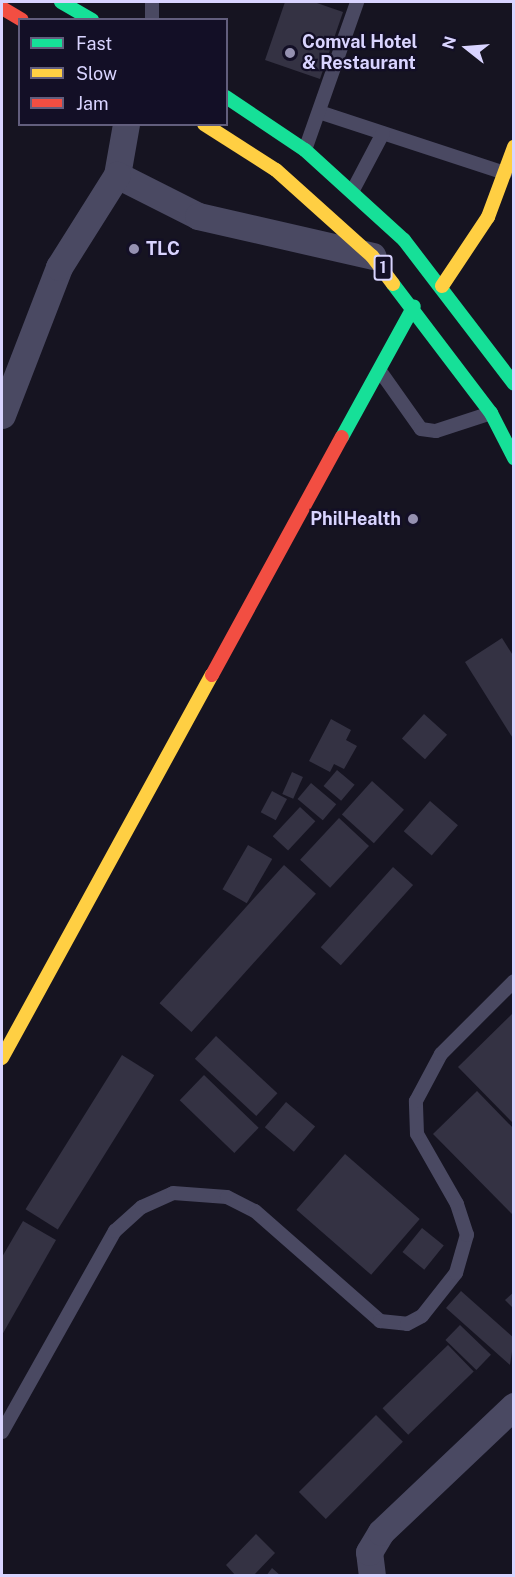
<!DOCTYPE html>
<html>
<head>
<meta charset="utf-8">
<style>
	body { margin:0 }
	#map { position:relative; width:515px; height:1577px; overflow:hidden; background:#161421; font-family:"Public Sans",sans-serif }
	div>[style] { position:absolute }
	.building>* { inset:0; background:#343243; transform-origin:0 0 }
	.lane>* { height:14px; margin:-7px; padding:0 7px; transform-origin:7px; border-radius:7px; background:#4a4962 }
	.street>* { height:27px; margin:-13.5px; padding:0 13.5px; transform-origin:13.5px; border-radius:13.5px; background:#4a4962 }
	.fast>* { height:14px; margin:-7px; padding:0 7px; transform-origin:7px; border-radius:7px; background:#16e098 }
	.slow>* { height:14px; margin:-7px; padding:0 7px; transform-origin:7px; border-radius:7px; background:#ffcf43 }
	.jam>* { height:14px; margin:-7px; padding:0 7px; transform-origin:7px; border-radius:7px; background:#f24e42 }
	.dots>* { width:16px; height:16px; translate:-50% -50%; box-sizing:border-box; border:3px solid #130f26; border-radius:50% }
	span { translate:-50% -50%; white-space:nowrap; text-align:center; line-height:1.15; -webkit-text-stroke:4.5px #130f26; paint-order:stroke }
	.shield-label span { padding:2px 4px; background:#130f26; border:2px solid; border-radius:4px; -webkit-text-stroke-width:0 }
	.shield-label { font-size:16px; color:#d9d4ff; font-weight:700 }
	.poi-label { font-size:18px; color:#d9d4ff; font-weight:700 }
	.left { translate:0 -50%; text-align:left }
	.right { translate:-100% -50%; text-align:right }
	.frame { position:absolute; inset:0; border:3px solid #d9d4ff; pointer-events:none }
	.legend { position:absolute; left:18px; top:18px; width:210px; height:108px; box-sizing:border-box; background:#130f26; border:2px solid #625e7d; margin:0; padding:8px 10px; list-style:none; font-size:18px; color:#d9d4ff }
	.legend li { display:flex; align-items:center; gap:12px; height:30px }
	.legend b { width:30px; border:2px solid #625e7d }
	.north { position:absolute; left:437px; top:18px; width:60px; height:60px; -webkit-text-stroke:4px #130f26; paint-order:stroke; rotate:287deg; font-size:16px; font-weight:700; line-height:24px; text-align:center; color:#d9d4ff }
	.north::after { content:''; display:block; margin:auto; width:21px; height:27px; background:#d9d4ff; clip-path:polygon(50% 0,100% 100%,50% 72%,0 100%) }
</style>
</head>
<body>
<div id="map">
	<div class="building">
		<div style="clip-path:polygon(285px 2px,314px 2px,343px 12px,320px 79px,265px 60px)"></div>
		<div style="clip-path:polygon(502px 638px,514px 657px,514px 740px,465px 662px)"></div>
		<div style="left:424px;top:714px;width:31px;height:33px;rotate:42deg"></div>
		<div style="clip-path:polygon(331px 719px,351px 730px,346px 740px,357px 746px,344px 769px,334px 764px,330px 772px,309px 761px)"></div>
		<div style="left:337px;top:770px;width:23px;height:21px;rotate:40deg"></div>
		<div style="left:292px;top:772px;width:12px;height:24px;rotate:24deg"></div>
		<div style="left:372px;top:781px;width:43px;height:45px;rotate:42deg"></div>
		<div style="left:311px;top:783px;width:33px;height:21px;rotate:40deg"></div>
		<div style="left:272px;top:791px;width:17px;height:24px;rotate:28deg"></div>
		<div style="left:430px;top:801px;width:37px;height:40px;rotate:41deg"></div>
		<div style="left:300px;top:807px;width:21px;height:40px;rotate:43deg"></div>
		<div style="left:339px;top:818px;width:41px;height:57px;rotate:43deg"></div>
		<div style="left:248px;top:845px;width:28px;height:51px;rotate:30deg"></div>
		<div style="left:284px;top:865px;width:43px;height:186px;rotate:42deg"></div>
		<div style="left:393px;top:867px;width:27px;height:108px;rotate:42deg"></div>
		<div style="clip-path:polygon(514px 1012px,514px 1124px,458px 1067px)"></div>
		<div style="left:216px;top:1036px;width:84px;height:31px;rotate:43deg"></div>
		<div style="left:122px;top:1055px;width:38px;height:182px;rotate:32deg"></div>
		<div style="left:204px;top:1075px;width:76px;height:35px;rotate:44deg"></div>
		<div style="clip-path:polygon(477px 1091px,514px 1129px,514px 1216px,433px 1134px)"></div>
		<div style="left:286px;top:1102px;width:38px;height:33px;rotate:40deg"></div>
		<div style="left:345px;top:1154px;width:99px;height:74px;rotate:41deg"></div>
		<div style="clip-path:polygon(23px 1221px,56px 1240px,2px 1335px,2px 1257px)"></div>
		<div style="left:422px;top:1228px;width:28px;height:31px;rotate:39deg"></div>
		<div style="clip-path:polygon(461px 1291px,514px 1338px,510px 1365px,446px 1308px)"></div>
		<div style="clip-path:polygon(514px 1292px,514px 1309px,505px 1300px)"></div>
		<div style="left:460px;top:1325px;width:43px;height:21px;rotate:44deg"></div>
		<div style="left:448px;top:1345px;width:37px;height:91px;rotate:46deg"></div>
		<div style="left:376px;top:1415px;width:38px;height:109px;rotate:45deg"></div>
		<div style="clip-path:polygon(256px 1534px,275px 1553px,253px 1576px,236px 1576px,226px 1565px)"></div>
		<div style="clip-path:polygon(272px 1568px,281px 1576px,266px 1576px)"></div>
	</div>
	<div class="lane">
		<div style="left:152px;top:2px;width:18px;rotate:90deg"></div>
		<div style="left:319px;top:112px;width:196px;rotate:18.2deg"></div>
		<div style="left:305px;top:150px;width:157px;rotate:-70.6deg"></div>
		<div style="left:353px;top:190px;width:64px;rotate:-62.2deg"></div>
		<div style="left:380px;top:371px;width:71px;rotate:54.7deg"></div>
		<div style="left:421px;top:429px;width:15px;rotate:8deg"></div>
		<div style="left:436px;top:431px;width:58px;rotate:-18.1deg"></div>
		<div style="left:2px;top:1432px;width:231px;rotate:-60.7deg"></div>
		<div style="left:115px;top:1231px;width:36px;rotate:-42deg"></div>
		<div style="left:142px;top:1207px;width:34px;rotate:-24deg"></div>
		<div style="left:173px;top:1193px;width:54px;rotate:4.2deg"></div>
		<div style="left:227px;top:1197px;width:31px;rotate:27deg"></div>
		<div style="left:255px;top:1211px;width:167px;rotate:41.3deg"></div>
		<div style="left:380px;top:1321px;width:27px;rotate:6deg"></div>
		<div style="left:407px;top:1324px;width:17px;rotate:-28deg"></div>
		<div style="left:422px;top:1316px;width:55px;rotate:-51.7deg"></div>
		<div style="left:456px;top:1273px;width:40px;rotate:-74deg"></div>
		<div style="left:467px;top:1235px;width:33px;rotate:-108deg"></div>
		<div style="left:457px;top:1204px;width:81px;rotate:-119.7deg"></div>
		<div style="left:417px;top:1134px;width:33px;rotate:-92deg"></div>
		<div style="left:416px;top:1101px;width:53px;rotate:-62deg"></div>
		<div style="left:441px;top:1054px;width:103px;rotate:-45deg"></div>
	</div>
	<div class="street">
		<div style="left:126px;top:124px;width:52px;rotate:100deg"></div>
		<div style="left:117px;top:175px;width:91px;rotate:26.8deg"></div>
		<div style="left:198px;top:216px;width:179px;rotate:12.9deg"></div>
		<div style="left:2px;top:415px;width:159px;rotate:-68.9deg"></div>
		<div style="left:59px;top:267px;width:109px;rotate:-57.8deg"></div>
		<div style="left:372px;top:1576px;width:24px;rotate:-97deg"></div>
		<div style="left:369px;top:1552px;width:23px;rotate:-59deg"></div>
		<div style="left:381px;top:1532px;width:183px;rotate:-43.5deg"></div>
	</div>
	<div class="fast">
		<div style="left:61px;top:2px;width:36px;rotate:30deg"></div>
		<div style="left:226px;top:97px;width:95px;rotate:33.9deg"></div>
		<div style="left:305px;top:150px;width:134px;rotate:42.3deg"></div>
		<div style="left:404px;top:240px;width:181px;rotate:52.6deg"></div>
		<div style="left:393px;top:284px;width:162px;rotate:52.8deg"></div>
		<div style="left:491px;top:413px;width:51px;rotate:62.9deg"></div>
		<div style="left:342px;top:437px;width:149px;rotate:-61.2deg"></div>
	</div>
	<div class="slow">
		<div style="left:204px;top:124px;width:85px;rotate:32.6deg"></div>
		<div style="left:276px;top:170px;width:129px;rotate:41.9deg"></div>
		<div style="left:372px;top:256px;width:35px;rotate:53deg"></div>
		<div style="left:442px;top:286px;width:83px;rotate:-56.3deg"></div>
		<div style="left:488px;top:217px;width:75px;rotate:-69.6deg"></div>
		<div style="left:2px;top:1058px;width:437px;rotate:-61.3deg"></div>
	</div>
	<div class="jam">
		<div style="left:2px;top:8px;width:23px;rotate:31deg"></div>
		<div style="left:212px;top:675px;width:271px;rotate:-61.4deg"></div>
	</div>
	<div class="dots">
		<div style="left:290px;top:53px;background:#9591b1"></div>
		<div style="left:134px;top:249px;background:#9591b1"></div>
		<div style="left:413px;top:519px;background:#9591b1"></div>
	</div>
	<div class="shield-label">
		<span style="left:383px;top:268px">1</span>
	</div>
	<div class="poi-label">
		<span class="left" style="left:302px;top:53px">Comval Hotel<br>&amp; Restaurant</span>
		<span class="left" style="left:146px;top:249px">TLC</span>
		<span class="right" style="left:401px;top:519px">PhilHealth</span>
	</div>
	<div class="frame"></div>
	<ul class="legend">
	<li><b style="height:8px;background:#16e098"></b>Fast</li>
	<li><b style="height:8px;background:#ffcf43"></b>Slow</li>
	<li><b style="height:8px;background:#f24e42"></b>Jam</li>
	</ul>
	<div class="north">N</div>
</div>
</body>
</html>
